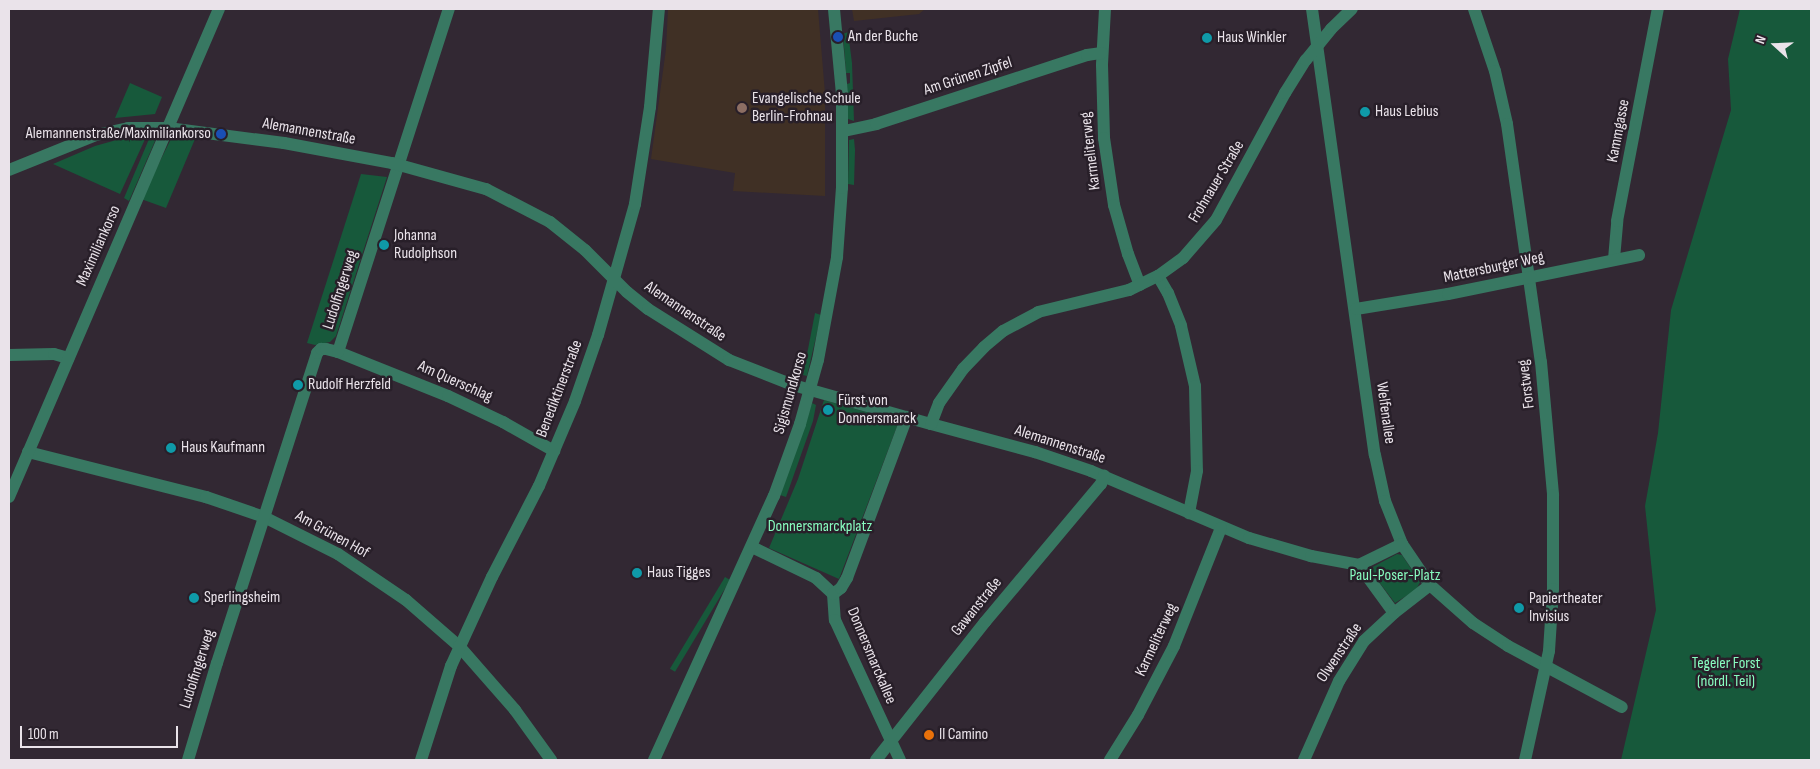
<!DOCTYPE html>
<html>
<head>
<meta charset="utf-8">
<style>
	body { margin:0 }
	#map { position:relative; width:1820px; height:769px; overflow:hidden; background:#322833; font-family:"Sofia Sans Condensed",sans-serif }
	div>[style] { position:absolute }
	.education>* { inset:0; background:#403025 }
	.green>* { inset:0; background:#17593b; transform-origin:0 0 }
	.minor>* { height:12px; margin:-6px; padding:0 6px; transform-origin:6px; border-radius:6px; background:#387862 }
	.tertiary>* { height:12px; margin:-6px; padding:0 6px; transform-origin:6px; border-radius:6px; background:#387862 }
	.dots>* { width:14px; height:14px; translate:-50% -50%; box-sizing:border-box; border:2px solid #281f29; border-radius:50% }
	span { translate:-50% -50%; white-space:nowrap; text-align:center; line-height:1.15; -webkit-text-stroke:5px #281f29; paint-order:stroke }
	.poi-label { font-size:16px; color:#eae3ea }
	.left { translate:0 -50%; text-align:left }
	.right { translate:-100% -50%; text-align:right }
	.street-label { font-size:16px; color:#eae3ea }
	.park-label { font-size:16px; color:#87fcbf }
	.frame { position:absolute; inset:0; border:10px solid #eae3ea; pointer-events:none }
	.north { position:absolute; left:1750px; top:20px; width:50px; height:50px; -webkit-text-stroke:4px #281f29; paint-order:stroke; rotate:290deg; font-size:14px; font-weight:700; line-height:20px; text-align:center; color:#eae3ea }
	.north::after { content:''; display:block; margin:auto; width:18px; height:22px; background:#eae3ea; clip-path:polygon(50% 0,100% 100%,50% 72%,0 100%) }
	.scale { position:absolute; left:20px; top:726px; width:158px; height:22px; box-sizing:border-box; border:2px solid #eae3ea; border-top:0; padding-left:6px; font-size:15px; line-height:18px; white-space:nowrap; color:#eae3ea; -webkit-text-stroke:4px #281f29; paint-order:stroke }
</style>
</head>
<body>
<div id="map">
	<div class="education">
		<div style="clip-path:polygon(668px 9px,818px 9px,825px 93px,825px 196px,733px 191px,735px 173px,651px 159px,666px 49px)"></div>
		<div style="clip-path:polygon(852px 9px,925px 9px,919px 14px,854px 21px)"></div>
	</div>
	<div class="green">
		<div style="clip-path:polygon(1740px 9px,1811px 9px,1811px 760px,1621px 760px,1656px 610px,1645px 506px,1658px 433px,1671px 310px,1731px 110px,1728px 59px)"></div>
		<div style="clip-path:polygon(848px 32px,852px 63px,854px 121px,848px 119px,847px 84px,850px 83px,850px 73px,846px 73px,843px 34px)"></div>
		<div style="clip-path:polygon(130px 83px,162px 97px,155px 114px,115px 118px)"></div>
		<div style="clip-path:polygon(152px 132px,155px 141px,129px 201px,124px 198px)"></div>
		<div style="clip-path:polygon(146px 137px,120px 194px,53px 164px,95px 146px,120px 139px)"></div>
		<div style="clip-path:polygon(172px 137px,195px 139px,166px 208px,141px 199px)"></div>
		<div style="clip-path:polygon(854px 139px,855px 150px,854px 185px,848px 184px,849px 140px)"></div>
		<div style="clip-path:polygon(361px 174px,387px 177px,336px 336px,330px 342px,315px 345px,307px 343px)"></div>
		<div style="clip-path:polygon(815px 313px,821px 315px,807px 376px,803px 375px)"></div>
		<div style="clip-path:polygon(824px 400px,894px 420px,898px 424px,839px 579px,769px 548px,798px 479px)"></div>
		<div style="clip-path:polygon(812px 403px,816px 405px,813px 421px,786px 497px,780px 495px)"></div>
		<div style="clip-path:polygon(1397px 554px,1402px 555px,1420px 582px,1416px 590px,1395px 603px,1369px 569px)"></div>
		<div style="left:725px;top:577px;width:6px;height:107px;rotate:31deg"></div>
	</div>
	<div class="minor">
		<div style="left:1105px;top:9px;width:56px;rotate:93.1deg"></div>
		<div style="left:1102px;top:65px;width:73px;rotate:88.4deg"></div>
		<div style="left:1104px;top:138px;width:68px;rotate:81.5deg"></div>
		<div style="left:1114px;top:205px;width:51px;rotate:74.1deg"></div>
		<div style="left:1128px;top:254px;width:33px;rotate:69deg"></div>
		<div style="left:1312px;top:9px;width:450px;rotate:82deg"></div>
		<div style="left:1375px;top:455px;width:47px;rotate:77.7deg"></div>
		<div style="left:1385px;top:501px;width:46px;rotate:68.4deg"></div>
		<div style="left:1402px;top:544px;width:50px;rotate:55.7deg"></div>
		<div style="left:1430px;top:585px;width:57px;rotate:41.5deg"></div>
		<div style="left:1473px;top:623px;width:42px;rotate:33.3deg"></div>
		<div style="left:1508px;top:646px;width:129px;rotate:28.2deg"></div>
		<div style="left:1474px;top:9px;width:65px;rotate:71.3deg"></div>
		<div style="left:1495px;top:71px;width:54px;rotate:77.2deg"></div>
		<div style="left:1507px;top:124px;width:240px;rotate:81.9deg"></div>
		<div style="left:1541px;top:362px;width:134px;rotate:84.8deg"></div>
		<div style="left:1553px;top:495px;width:94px;rotate:90deg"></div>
		<div style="left:1553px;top:589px;width:62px;rotate:93.7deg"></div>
		<div style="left:1549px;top:651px;width:112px;rotate:102.4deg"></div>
		<div style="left:844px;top:131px;width:33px;rotate:-12deg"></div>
		<div style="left:876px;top:124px;width:222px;rotate:-18.1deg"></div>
		<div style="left:1087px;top:55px;width:15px;rotate:-8deg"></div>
		<div style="left:9px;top:170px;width:94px;rotate:-21.9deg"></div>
		<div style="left:96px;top:135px;width:33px;rotate:-12deg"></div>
		<div style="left:128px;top:128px;width:40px"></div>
		<div style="left:1614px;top:259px;width:38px;rotate:-85deg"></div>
		<div style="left:1617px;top:221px;width:216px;rotate:-79.1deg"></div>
		<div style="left:1158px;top:276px;width:20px;rotate:60deg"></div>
		<div style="left:1168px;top:293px;width:35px;rotate:68deg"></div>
		<div style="left:1181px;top:326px;width:62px;rotate:76.9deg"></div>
		<div style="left:1195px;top:386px;width:85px;rotate:88.7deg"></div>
		<div style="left:1197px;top:471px;width:43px;rotate:100.8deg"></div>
		<div style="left:1356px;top:309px;width:93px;rotate:-9.3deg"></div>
		<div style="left:1448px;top:294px;width:195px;rotate:-11.5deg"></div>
		<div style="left:338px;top:352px;width:118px;rotate:21.8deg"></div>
		<div style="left:448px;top:396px;width:61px;rotate:25.3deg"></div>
		<div style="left:503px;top:422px;width:59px;rotate:29.6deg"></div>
		<div style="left:9px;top:355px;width:45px;rotate:-1.3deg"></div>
		<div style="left:54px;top:354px;width:15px;rotate:16deg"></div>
		<div style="left:931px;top:424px;width:108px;rotate:15.1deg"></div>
		<div style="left:1035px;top:452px;width:59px;rotate:18.7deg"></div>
		<div style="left:1091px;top:471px;width:172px;rotate:23deg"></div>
		<div style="left:1249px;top:538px;width:65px;rotate:16.2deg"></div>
		<div style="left:1311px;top:556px;width:49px;rotate:10.6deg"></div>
		<div style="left:28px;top:452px;width:184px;rotate:14.2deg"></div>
		<div style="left:206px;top:497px;width:61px;rotate:19deg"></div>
		<div style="left:264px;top:517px;width:83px;rotate:26.6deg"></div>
		<div style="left:338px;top:554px;width:82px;rotate:34.1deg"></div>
		<div style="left:406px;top:600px;width:70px;rotate:41deg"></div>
		<div style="left:459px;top:646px;width:85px;rotate:48.8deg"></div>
		<div style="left:515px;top:710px;width:62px;rotate:54.2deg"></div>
		<div style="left:752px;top:547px;width:71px;rotate:25.8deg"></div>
		<div style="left:816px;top:578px;width:23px;rotate:43deg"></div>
		<div style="left:833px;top:594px;width:26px;rotate:86deg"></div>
		<div style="left:835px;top:620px;width:154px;rotate:65.1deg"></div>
		<div style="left:1359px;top:565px;width:59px;rotate:53.9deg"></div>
		<div style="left:1359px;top:565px;width:48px;rotate:-26deg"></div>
		<div style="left:833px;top:594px;width:10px;rotate:-37deg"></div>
		<div style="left:841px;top:588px;width:12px;rotate:-59deg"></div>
		<div style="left:847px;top:578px;width:172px;rotate:-69.6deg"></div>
		<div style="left:188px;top:760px;width:101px;rotate:-73.4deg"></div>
		<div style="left:217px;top:663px;width:326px;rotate:-72.1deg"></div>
		<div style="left:317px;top:353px;width:6px;rotate:-45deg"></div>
		<div style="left:321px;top:349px;width:5px"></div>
		<div style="left:326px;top:349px;width:12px;rotate:14deg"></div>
		<div style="left:338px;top:352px;width:361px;rotate:-72.1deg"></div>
		<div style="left:421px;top:760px;width:99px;rotate:-72.3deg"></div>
		<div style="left:451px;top:666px;width:98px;rotate:-65.3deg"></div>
		<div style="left:492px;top:577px;width:102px;rotate:-62.7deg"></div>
		<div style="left:539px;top:486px;width:92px;rotate:-67deg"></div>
		<div style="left:575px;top:401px;width:70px;rotate:-70.8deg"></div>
		<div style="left:598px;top:335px;width:136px;rotate:-74.2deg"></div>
		<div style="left:635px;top:204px;width:98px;rotate:-81.2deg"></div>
		<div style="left:650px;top:107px;width:98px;rotate:-84.8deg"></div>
		<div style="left:876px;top:760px;width:176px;rotate:-51.7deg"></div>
		<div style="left:985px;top:622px;width:180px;rotate:-50deg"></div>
		<div style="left:1101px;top:484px;width:9px;rotate:-69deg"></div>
		<div style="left:1110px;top:760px;width:53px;rotate:-58.1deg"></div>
		<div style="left:1138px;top:715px;width:78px;rotate:-62.4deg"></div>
		<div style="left:1174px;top:646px;width:127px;rotate:-68.3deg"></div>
		<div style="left:1304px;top:760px;width:86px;rotate:-66.1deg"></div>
		<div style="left:1339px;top:681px;width:47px;rotate:-58deg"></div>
		<div style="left:1364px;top:641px;width:41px;rotate:-43deg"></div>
		<div style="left:1394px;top:613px;width:46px;rotate:-37.9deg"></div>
	</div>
	<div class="tertiary">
		<div style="left:168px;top:128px;width:117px;rotate:7.4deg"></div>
		<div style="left:284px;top:143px;width:110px;rotate:10.5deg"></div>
		<div style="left:392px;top:163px;width:98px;rotate:15.5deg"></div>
		<div style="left:486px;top:189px;width:72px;rotate:27.3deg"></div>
		<div style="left:550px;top:222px;width:45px;rotate:38.7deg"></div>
		<div style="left:585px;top:250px;width:59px;rotate:45deg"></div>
		<div style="left:627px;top:292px;width:27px;rotate:39deg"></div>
		<div style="left:648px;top:309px;width:96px;rotate:32.2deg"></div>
		<div style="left:729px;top:360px;width:69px;rotate:21.3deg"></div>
		<div style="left:793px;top:385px;width:143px;rotate:15.8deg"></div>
		<div style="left:931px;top:424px;width:22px;rotate:-69deg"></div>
		<div style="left:939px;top:403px;width:42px;rotate:-54.8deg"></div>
		<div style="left:963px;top:369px;width:30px;rotate:-46deg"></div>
		<div style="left:984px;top:347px;width:25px;rotate:-40deg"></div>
		<div style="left:1003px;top:331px;width:40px;rotate:-28deg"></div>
		<div style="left:1038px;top:312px;width:94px;rotate:-13.6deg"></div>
		<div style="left:1129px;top:290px;width:32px;rotate:-26deg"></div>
		<div style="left:1158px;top:276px;width:31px;rotate:-36deg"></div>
		<div style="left:1183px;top:258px;width:50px;rotate:-49deg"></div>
		<div style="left:1216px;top:220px;width:145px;rotate:-61.5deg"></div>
		<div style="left:1285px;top:93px;width:39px;rotate:-58deg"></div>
		<div style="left:1306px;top:60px;width:40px;rotate:-51deg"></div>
		<div style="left:1331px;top:29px;width:29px;rotate:-44deg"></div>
		<div style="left:9px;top:497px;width:531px;rotate:-66.72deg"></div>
		<div style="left:654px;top:760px;width:290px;rotate:-65.6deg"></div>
		<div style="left:774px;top:496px;width:77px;rotate:-70.1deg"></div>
		<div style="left:800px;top:424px;width:66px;rotate:-74.3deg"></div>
		<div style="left:818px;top:360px;width:105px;rotate:-79.5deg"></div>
		<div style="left:837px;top:257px;width:69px;rotate:-85.9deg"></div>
		<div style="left:842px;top:188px;width:94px;rotate:-90deg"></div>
		<div style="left:842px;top:94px;width:85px;rotate:-95.4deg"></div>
	</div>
	<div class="dots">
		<div style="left:838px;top:37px;background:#1a4fb4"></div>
		<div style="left:1207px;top:38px;background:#0f9aa8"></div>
		<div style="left:742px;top:108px;background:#8d6e63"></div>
		<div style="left:1365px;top:112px;background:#0f9aa8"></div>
		<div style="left:221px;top:134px;background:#1a4fb4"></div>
		<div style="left:384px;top:245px;background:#0f9aa8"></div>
		<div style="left:298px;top:385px;background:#0f9aa8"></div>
		<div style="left:828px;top:410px;background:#0f9aa8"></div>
		<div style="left:171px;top:448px;background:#0f9aa8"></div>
		<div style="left:637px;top:573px;background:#0f9aa8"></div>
		<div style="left:194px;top:598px;background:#0f9aa8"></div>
		<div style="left:1519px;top:608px;background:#0f9aa8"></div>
		<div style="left:929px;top:735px;background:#e8710a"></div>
	</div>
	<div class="poi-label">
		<span class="left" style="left:848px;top:37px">An der Buche</span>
		<span class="left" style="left:1217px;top:38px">Haus Winkler</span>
		<span class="left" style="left:752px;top:108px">Evangelische Schule<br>Berlin-Frohnau</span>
		<span class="left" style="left:1375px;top:112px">Haus Lebius</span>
		<span class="right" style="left:211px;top:134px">Alemannenstraße/Maximiliankorso</span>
		<span class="left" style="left:394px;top:245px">Johanna<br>Rudolphson</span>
		<span class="left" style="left:308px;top:385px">Rudolf Herzfeld</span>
		<span class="left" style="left:838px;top:410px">Fürst von<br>Donnersmarck</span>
		<span class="left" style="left:181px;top:448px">Haus Kaufmann</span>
		<span class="left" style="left:647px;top:573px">Haus Tigges</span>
		<span class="left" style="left:204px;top:598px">Sperlingsheim</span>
		<span class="left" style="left:1529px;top:608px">Papiertheater<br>Invisius</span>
		<span class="left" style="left:939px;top:735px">Il Camino</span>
	</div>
	<div class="street-label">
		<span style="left:968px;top:77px;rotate:-18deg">Am Grünen Zipfel</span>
		<span style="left:1619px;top:131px;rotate:-79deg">Kammgasse</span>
		<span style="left:309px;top:132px;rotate:10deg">Alemannenstraße</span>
		<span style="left:1091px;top:151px;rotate:-97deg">Karmeliterweg</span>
		<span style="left:1217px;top:182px;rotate:-59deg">Frohnauer Straße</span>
		<span style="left:99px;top:246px;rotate:-66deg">Maximiliankorso</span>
		<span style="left:1494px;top:268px;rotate:-12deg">Mattersburger Weg</span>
		<span style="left:341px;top:290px;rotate:-72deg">Ludolfingerweg</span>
		<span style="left:685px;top:312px;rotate:34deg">Alemannenstraße</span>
		<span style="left:455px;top:382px;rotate:24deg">Am Querschlag</span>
		<span style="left:1527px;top:384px;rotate:-97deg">Forstweg</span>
		<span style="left:560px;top:389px;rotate:-69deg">Benediktinerstraße</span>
		<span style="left:791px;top:393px;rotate:-74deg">Sigismundkorso</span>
		<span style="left:1385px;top:413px;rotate:82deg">Welfenallee</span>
		<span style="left:1060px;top:445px;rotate:18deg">Alemannenstraße</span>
		<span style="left:332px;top:535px;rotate:29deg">Am Grünen Hof</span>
		<span style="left:977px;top:607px;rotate:-51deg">Gawanstraße</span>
		<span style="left:1157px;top:640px;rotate:-65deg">Karmeliterweg</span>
		<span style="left:1340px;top:653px;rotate:-56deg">Olwenstraße</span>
		<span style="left:871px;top:656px;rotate:67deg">Donnersmarckallee</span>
		<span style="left:198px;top:669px;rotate:-72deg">Ludolfingerweg</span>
	</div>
	<div class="park-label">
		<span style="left:820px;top:527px">Donnersmarckplatz</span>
		<span style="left:1395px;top:576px">Paul-Poser-Platz</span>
		<span style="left:1726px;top:673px">Tegeler Forst<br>(nördl. Teil)</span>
	</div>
	<div class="frame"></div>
	<div class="north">N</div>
	<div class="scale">100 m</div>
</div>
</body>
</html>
